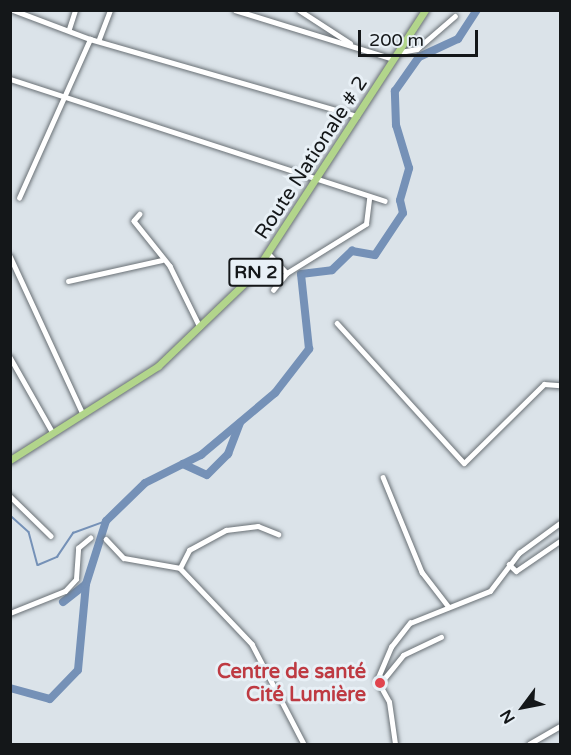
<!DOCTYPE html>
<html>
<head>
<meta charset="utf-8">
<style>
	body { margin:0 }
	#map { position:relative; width:571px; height:755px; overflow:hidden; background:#dbe3e9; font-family:"Varela Round",sans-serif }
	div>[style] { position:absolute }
	.stream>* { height:1.5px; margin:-0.75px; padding:0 0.75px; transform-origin:0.75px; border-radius:0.75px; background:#7591b7 }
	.river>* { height:8px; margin:-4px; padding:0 4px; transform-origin:4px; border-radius:4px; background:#7591b7 }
	.roads { filter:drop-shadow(0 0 2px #697075) drop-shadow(0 0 2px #697075) }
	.minor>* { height:4.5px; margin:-2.25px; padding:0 2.25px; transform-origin:2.25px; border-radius:2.25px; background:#fff }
	.primary>* { height:7px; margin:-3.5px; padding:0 3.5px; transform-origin:3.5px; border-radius:3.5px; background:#b2d58b }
	.dots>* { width:16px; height:16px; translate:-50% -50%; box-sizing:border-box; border:3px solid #e8f0f6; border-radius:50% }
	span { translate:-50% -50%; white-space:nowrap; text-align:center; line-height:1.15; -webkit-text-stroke:6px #e8f0f6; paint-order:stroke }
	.shield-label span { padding:2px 4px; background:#e8f0f6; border:2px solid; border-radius:4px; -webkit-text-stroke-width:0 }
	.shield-label { font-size:18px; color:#141719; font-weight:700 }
	.street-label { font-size:20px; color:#141719 }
	.health-label { font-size:20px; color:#be3a42; font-weight:700 }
	.right { translate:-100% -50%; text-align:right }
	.frame { position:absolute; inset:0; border:12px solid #141719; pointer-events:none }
	.north { position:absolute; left:493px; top:677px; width:60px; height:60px; -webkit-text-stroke:4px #e8f0f6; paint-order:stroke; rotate:238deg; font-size:16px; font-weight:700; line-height:24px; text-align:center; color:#141719 }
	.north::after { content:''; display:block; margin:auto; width:21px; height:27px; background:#141719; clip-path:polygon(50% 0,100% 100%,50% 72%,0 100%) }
	.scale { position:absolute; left:358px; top:30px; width:120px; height:27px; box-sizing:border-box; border:3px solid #141719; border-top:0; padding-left:8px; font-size:18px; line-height:21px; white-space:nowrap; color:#141719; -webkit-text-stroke:4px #e8f0f6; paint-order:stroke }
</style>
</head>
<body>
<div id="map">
	<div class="stream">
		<div style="left:10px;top:515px;width:25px;rotate:42deg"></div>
		<div style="left:29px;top:532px;width:34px;rotate:75deg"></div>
		<div style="left:38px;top:565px;width:21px;rotate:-23deg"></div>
		<div style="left:57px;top:557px;width:29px;rotate:-56deg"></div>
		<div style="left:73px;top:533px;width:35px;rotate:-20deg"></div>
	</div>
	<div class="river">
		<div style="left:183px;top:464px;width:26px;rotate:25deg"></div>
		<div style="left:207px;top:475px;width:30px;rotate:-45deg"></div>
		<div style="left:228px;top:454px;width:33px;rotate:-69deg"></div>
		<div style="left:63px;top:602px;width:29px;rotate:-38deg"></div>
		<div style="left:10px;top:688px;width:41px;rotate:15.4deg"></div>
		<div style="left:50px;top:699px;width:40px;rotate:-46deg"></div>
		<div style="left:78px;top:670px;width:86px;rotate:-84.7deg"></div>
		<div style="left:86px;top:584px;width:66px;rotate:-72.4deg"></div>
		<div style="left:106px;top:521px;width:54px;rotate:-44.3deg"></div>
		<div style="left:145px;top:483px;width:63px;rotate:-26.6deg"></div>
		<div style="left:201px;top:455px;width:97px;rotate:-40deg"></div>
		<div style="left:275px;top:393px;width:56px;rotate:-52.3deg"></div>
		<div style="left:309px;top:349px;width:75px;rotate:-96.1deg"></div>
		<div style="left:301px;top:274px;width:31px;rotate:-7deg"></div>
		<div style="left:332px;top:270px;width:28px;rotate:-44deg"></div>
		<div style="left:352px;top:251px;width:23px;rotate:10deg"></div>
		<div style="left:375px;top:255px;width:50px;rotate:-56.3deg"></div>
		<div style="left:403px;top:213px;width:13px;rotate:-103deg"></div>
		<div style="left:400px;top:200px;width:33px;rotate:-74deg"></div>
		<div style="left:409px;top:168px;width:45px;rotate:-106.8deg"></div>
		<div style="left:396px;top:125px;width:34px;rotate:-92deg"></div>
		<div style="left:395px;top:91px;width:42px;rotate:-54.8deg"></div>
		<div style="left:419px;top:57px;width:43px;rotate:-24.8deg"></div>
		<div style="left:458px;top:39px;width:35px;rotate:-57deg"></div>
	</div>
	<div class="roads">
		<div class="minor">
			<div style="left:13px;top:10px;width:82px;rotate:20.6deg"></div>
			<div style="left:90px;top:39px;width:278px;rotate:16.1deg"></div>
			<div style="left:235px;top:10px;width:165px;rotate:17.2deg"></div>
			<div style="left:299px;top:10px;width:61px;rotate:32.9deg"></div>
			<div style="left:69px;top:29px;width:20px;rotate:-72deg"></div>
			<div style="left:99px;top:39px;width:31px;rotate:-69deg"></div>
			<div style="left:400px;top:52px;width:17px;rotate:-10deg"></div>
			<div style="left:417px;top:49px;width:50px;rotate:-41deg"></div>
			<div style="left:10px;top:79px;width:394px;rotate:18deg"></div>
			<div style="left:19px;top:198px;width:174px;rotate:-65.9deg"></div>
			<div style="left:140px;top:214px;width:9px;rotate:131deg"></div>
			<div style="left:134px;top:221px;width:58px;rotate:51.3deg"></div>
			<div style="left:170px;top:266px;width:68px;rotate:63.8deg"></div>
			<div style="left:269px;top:254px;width:26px;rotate:47deg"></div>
			<div style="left:10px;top:256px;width:174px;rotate:65.2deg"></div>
			<div style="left:68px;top:281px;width:96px;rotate:-12.6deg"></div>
			<div style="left:273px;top:290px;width:22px;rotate:-51deg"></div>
			<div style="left:287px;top:273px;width:93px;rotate:-31.8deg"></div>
			<div style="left:366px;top:224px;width:26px;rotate:-83deg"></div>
			<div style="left:337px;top:323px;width:189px;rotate:47.8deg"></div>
			<div style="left:464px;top:463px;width:112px;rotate:-44.6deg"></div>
			<div style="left:544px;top:384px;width:16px;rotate:4deg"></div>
			<div style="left:10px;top:357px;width:87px;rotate:60.5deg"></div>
			<div style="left:383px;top:477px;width:103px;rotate:67.7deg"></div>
			<div style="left:422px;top:572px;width:44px;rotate:52.4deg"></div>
			<div style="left:10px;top:496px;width:57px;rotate:44.3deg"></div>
			<div style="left:106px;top:539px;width:26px;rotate:47deg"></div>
			<div style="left:124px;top:558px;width:57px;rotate:10.1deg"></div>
			<div style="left:180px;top:568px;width:105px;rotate:46.5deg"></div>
			<div style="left:252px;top:644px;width:113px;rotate:62.5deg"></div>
			<div style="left:509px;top:564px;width:10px;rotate:45deg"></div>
			<div style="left:516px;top:571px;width:53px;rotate:-34.3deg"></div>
			<div style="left:180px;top:568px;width:20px;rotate:-63deg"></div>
			<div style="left:189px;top:550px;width:42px;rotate:-28.4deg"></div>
			<div style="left:226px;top:530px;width:32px;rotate:-7deg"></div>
			<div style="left:258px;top:526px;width:22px;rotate:22deg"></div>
			<div style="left:10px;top:613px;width:59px;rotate:-21.8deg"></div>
			<div style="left:65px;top:591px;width:16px;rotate:-47deg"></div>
			<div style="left:76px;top:579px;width:31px;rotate:-86deg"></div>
			<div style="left:78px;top:548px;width:16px;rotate:-40deg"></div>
			<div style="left:379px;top:685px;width:38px;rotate:-51deg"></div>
			<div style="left:403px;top:655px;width:42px;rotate:-25.3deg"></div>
			<div style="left:395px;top:744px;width:42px;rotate:-98.1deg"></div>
			<div style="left:389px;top:702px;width:25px;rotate:-119deg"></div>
			<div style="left:377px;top:680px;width:36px;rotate:-67deg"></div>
			<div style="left:391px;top:647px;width:31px;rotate:-52deg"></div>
			<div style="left:410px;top:623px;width:86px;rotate:-21.8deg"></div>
			<div style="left:490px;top:591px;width:48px;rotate:-52.7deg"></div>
			<div style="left:519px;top:553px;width:51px;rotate:-36.2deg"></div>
			<div style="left:529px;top:744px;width:36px;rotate:-30deg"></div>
		</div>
		<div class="primary">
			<div style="left:10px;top:460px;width:175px;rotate:-32.4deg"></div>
			<div style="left:158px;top:366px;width:132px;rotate:-43.8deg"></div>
			<div style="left:253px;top:275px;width:316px;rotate:-57deg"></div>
		</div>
	</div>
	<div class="dots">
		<div style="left:380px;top:683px;background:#e0444e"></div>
	</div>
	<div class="shield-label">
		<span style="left:256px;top:272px">RN 2</span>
	</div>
	<div class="street-label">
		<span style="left:312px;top:158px;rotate:-57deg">Route Nationale # 2</span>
	</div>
	<div class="health-label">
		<span class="right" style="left:366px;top:684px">Centre de santé<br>Cité Lumière</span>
	</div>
	<div class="frame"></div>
	<div class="north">N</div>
	<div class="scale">200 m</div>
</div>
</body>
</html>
